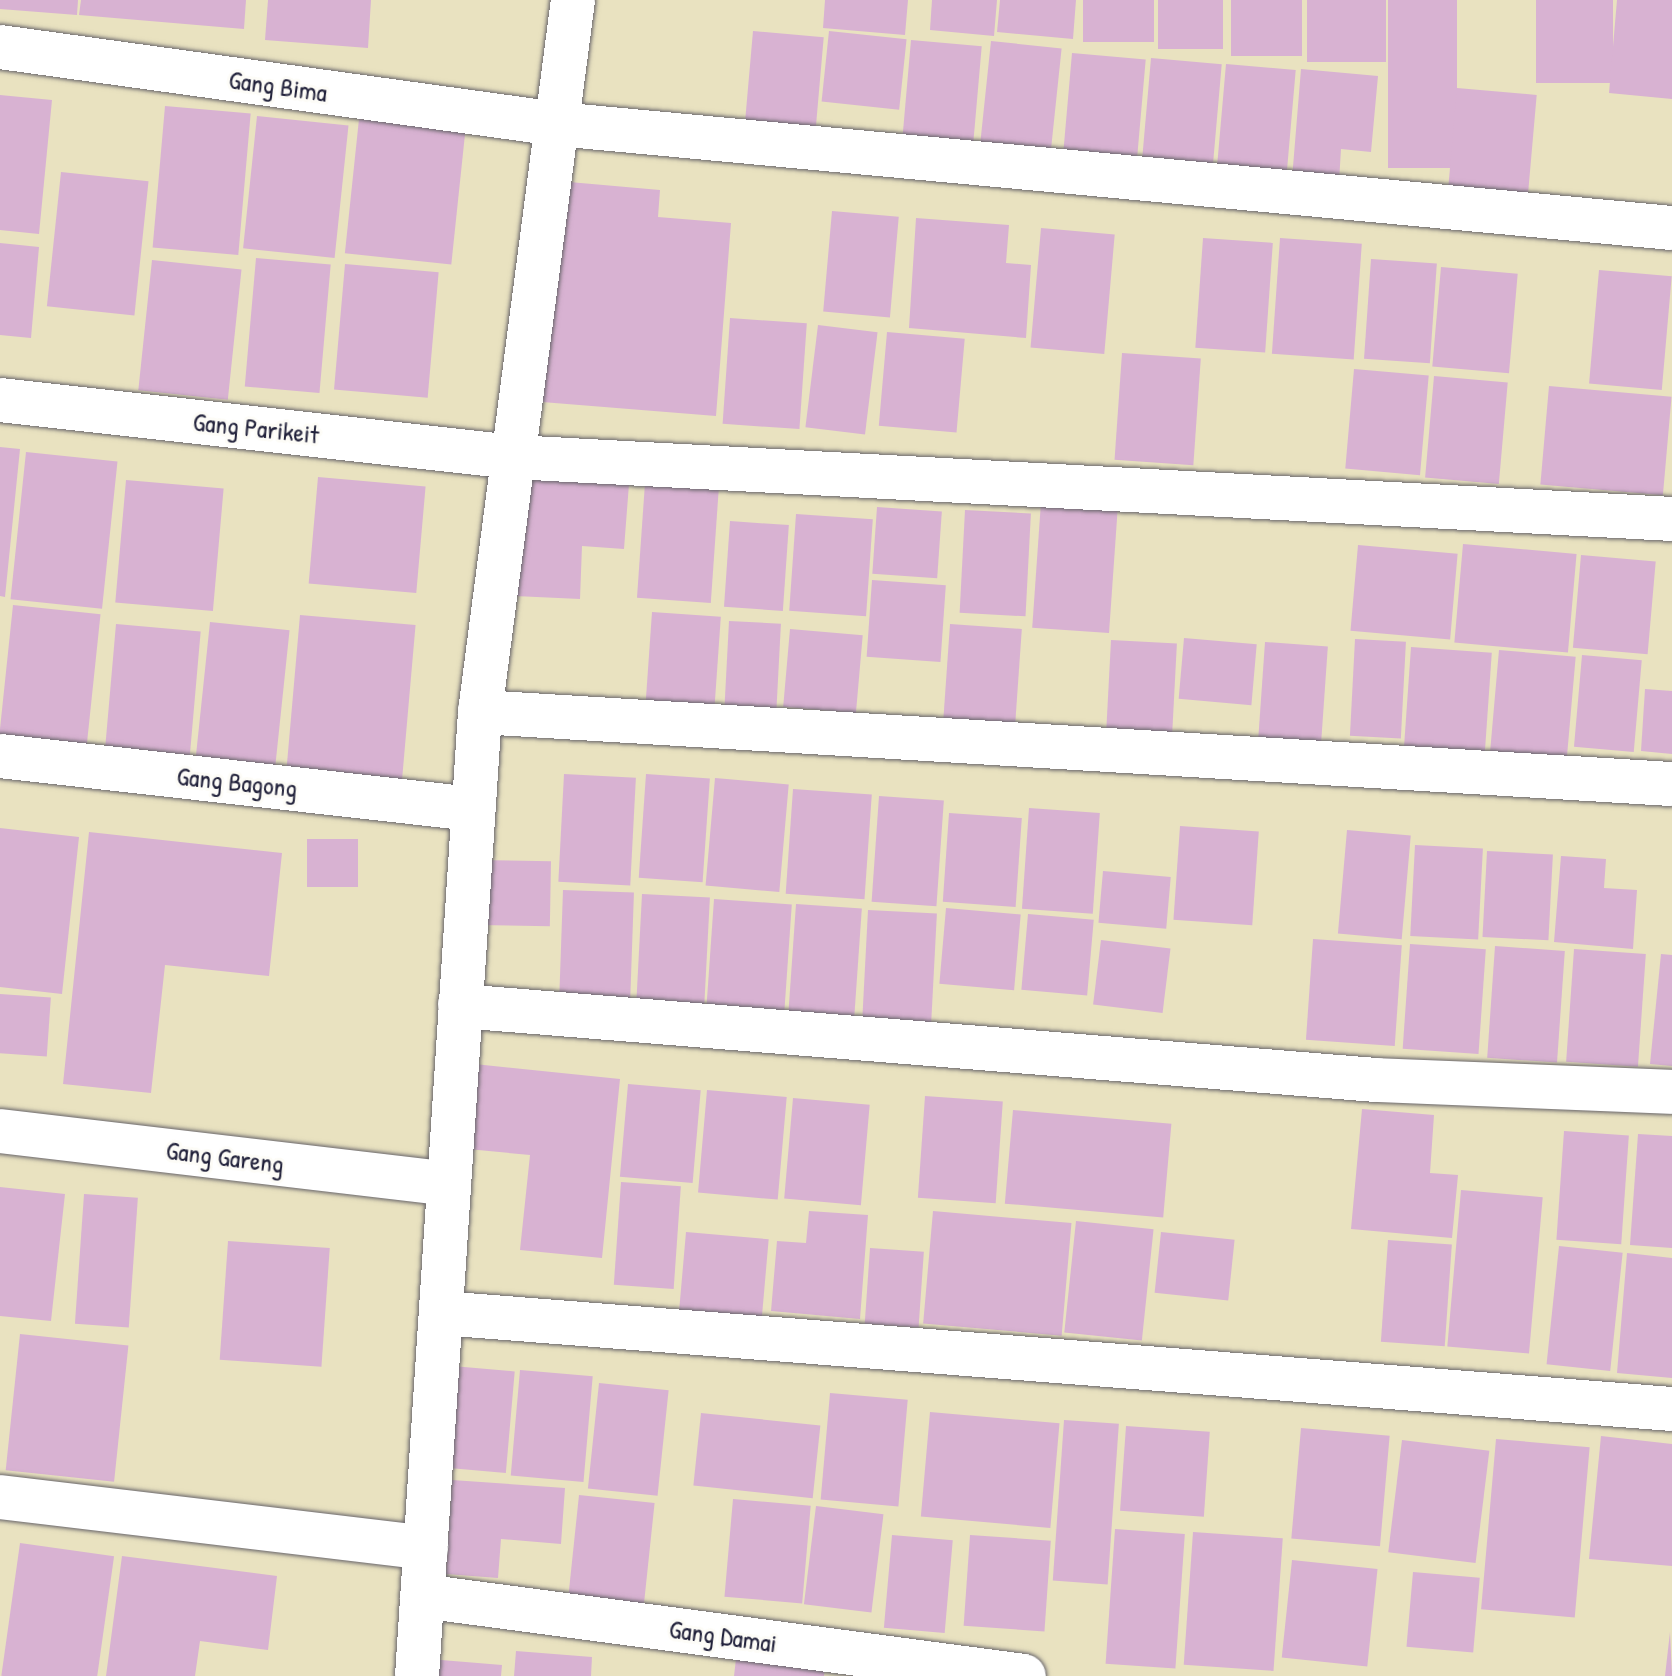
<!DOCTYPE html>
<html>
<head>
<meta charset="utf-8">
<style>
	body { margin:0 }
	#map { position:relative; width:1672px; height:1676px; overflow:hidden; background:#e9e2c0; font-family:"Patrick Hand",sans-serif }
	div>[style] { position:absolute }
	.building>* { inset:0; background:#d8b2d2; transform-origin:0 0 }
	.roads { filter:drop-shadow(0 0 2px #68656a) drop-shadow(0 0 2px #68656a) }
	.minor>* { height:44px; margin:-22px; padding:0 22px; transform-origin:22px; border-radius:22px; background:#fff }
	span { translate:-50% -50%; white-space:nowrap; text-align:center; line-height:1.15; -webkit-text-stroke:6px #fdfcf7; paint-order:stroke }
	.street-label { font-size:26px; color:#22223b }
</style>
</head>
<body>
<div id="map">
	<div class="building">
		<div style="clip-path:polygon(0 0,78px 0,77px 15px,0 9px)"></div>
		<div style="clip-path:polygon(81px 0,246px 0,244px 29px,79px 15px)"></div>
		<div style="clip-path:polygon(268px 0,371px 0,368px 48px,265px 40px)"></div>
		<div style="clip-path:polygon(825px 0,908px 0,905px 35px,823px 28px)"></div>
		<div style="clip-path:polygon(932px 0,997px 0,994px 36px,930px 30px)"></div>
		<div style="clip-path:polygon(1000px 0,1076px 0,1073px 39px,997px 32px)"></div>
		<div style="left:1083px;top:0;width:71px;height:42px"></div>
		<div style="left:1158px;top:0;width:65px;height:49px"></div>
		<div style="left:1231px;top:0;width:71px;height:56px"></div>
		<div style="left:1307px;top:0;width:79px;height:62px"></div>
		<div style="left:1388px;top:0;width:69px;height:168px"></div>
		<div style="left:1536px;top:0;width:77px;height:83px"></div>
		<div style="clip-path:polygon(1617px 0,1672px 0,1672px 99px,1609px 93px)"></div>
		<div style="left:753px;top:31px;width:71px;height:103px;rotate:5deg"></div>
		<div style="left:829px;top:31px;width:78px;height:71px;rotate:6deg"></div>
		<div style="left:911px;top:40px;width:71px;height:109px;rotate:5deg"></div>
		<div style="left:991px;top:41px;width:71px;height:115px;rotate:6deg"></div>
		<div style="left:1072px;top:53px;width:74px;height:110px;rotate:5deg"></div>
		<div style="left:1151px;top:58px;width:71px;height:115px;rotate:5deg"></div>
		<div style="left:1226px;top:64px;width:70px;height:109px;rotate:5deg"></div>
		<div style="clip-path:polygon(1301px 69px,1378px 76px,1371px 152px,1341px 149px,1339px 182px,1292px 179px)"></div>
		<div style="left:1457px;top:88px;width:80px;height:106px;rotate:5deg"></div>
		<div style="clip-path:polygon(0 95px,52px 100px,39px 234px,0 230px)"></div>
		<div style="left:165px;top:106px;width:86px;height:142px;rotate:5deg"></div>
		<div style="left:257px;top:116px;width:92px;height:133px;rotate:6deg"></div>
		<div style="left:359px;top:119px;width:107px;height:135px;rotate:6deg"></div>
		<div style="left:61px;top:172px;width:88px;height:135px;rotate:6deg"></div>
		<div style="clip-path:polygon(558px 181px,660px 190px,658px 217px,731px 223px,716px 416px,542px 402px)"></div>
		<div style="left:832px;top:211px;width:67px;height:101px;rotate:5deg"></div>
		<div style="clip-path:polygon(916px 218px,1009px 225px,1006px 263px,1031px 265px,1026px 338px,909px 328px)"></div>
		<div style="left:1041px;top:228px;width:74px;height:120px;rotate:5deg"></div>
		<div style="left:1203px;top:238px;width:70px;height:110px;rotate:4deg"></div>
		<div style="left:1280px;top:238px;width:82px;height:116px;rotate:4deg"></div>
		<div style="clip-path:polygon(0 243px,39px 247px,31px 338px,0 335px)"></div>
		<div style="left:256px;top:258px;width:75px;height:129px;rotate:5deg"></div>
		<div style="left:1371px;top:259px;width:66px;height:100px;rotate:4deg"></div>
		<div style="left:152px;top:260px;width:90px;height:131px;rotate:6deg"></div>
		<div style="left:345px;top:264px;width:94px;height:126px;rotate:5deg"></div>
		<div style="left:1441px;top:267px;width:77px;height:100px;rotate:5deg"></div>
		<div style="left:1599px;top:270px;width:73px;height:114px;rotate:5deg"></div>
		<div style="left:730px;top:318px;width:77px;height:106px;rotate:4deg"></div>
		<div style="left:818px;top:325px;width:60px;height:103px;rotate:7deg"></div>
		<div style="left:887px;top:332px;width:78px;height:94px;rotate:5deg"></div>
		<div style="left:1122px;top:353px;width:79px;height:107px;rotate:4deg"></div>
		<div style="left:1354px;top:369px;width:75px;height:100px;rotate:5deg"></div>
		<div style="left:1434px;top:376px;width:74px;height:102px;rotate:5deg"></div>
		<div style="left:1549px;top:386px;width:123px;height:99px;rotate:5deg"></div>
		<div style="clip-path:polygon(0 447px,20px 449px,5px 597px,0 596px)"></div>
		<div style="left:26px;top:452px;width:92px;height:148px;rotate:6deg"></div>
		<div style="left:318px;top:477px;width:108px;height:107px;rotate:5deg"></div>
		<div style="clip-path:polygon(522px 477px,629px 484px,624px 549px,582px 546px,580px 599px,515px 596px)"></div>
		<div style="left:126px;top:480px;width:98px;height:123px;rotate:5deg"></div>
		<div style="left:645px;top:483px;width:74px;height:115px;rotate:4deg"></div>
		<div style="left:1041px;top:502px;width:77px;height:126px;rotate:4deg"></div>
		<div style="left:877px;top:507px;width:65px;height:67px;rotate:4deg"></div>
		<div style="left:965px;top:510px;width:66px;height:103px;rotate:3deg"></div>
		<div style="left:796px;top:514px;width:77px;height:97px;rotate:4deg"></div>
		<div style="left:730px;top:521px;width:59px;height:86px;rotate:4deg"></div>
		<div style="left:1463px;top:544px;width:114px;height:99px;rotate:5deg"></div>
		<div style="left:1358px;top:545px;width:100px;height:86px;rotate:5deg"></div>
		<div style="left:1581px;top:555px;width:75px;height:93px;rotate:5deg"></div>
		<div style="left:872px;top:580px;width:74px;height:77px;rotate:4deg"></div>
		<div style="left:13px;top:605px;width:88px;height:133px;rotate:6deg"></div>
		<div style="left:652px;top:612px;width:69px;height:101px;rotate:4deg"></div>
		<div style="left:300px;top:615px;width:116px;height:155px;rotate:5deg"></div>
		<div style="left:729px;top:621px;width:52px;height:92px;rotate:3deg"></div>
		<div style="left:210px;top:622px;width:80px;height:149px;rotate:6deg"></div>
		<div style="left:116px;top:624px;width:85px;height:127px;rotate:5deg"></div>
		<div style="left:950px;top:624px;width:72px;height:105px;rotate:4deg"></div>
		<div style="left:790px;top:629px;width:73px;height:78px;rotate:5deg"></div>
		<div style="left:1184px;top:638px;width:73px;height:61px;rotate:5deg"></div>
		<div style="left:1355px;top:639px;width:51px;height:97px;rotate:3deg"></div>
		<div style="left:1111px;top:640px;width:66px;height:99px;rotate:3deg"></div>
		<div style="left:1265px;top:642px;width:63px;height:101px;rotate:4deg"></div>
		<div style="left:1411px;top:647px;width:81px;height:107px;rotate:4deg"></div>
		<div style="left:1499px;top:650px;width:77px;height:103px;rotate:5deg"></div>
		<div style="left:1582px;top:655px;width:60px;height:92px;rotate:5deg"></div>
		<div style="clip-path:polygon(1645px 689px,1672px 691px,1672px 754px,1641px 751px)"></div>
		<div style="left:564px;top:774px;width:72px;height:108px;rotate:3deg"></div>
		<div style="left:646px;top:774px;width:64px;height:104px;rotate:4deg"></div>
		<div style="left:715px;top:778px;width:74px;height:108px;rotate:5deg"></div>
		<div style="left:793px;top:789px;width:79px;height:105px;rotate:4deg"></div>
		<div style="left:879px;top:796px;width:65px;height:106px;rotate:4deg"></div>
		<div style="left:1029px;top:808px;width:71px;height:101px;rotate:4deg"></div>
		<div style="left:949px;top:813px;width:73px;height:89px;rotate:4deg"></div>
		<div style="left:1180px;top:826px;width:79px;height:94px;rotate:4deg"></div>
		<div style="clip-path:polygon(0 828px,79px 837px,62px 994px,0 987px)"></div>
		<div style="left:1347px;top:830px;width:64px;height:104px;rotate:5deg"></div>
		<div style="clip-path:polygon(89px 832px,282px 853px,269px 976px,165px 965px,151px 1093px,63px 1084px)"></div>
		<div style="left:307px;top:839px;width:51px;height:48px"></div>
		<div style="left:1415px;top:845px;width:68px;height:91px;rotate:3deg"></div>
		<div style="left:1487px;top:851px;width:66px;height:86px;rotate:3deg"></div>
		<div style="clip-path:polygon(1561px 856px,1606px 859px,1604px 888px,1637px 890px,1633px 949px,1554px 942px)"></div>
		<div style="left:478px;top:860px;width:73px;height:65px;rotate:1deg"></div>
		<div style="left:1103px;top:871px;width:68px;height:52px;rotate:5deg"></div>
		<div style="left:563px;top:890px;width:71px;height:110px;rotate:2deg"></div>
		<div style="left:642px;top:894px;width:68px;height:111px;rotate:3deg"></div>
		<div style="left:714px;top:899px;width:78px;height:112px;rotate:4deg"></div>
		<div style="left:796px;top:904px;width:66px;height:113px;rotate:4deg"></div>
		<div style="left:946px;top:908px;width:75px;height:76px;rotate:5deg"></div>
		<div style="left:868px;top:910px;width:69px;height:109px;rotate:3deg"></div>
		<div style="left:1028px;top:914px;width:66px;height:76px;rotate:5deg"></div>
		<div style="left:1313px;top:939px;width:89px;height:101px;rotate:4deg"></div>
		<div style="left:1101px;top:940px;width:70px;height:65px;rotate:7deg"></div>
		<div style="left:1410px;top:944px;width:76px;height:105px;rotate:4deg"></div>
		<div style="left:1495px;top:946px;width:70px;height:112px;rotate:4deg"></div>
		<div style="left:1574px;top:949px;width:72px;height:113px;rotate:4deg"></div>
		<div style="clip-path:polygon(1661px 954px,1672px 955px,1672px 1066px,1650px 1064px)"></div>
		<div style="left:0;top:994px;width:51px;height:59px;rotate:4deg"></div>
		<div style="clip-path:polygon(465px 1063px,620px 1079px,602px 1258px,520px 1250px,530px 1155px,457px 1148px)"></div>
		<div style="left:628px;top:1084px;width:73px;height:93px;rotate:5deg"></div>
		<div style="left:707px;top:1090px;width:80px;height:103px;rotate:5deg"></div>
		<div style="left:925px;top:1096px;width:78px;height:102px;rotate:4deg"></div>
		<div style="left:793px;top:1098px;width:77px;height:101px;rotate:5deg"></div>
		<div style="clip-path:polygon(1362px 1109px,1434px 1115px,1430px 1173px,1458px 1175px,1452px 1238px,1351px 1229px)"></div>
		<div style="left:1013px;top:1110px;width:159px;height:94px;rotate:5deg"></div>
		<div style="left:1564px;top:1131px;width:65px;height:109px;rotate:4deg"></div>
		<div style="clip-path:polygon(1638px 1134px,1672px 1136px,1672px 1248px,1630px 1245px)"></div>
		<div style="left:621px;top:1182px;width:60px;height:103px;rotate:4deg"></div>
		<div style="clip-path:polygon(0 1187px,65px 1194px,51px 1321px,0 1316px)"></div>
		<div style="left:1461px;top:1190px;width:82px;height:157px;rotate:5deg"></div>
		<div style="left:84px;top:1194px;width:54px;height:130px;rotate:4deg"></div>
		<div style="clip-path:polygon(809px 1211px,868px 1215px,860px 1319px,771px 1311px,777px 1241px,806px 1243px)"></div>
		<div style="left:933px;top:1211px;width:139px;height:113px;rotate:5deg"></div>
		<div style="left:1076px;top:1221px;width:78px;height:112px;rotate:6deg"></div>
		<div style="left:686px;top:1232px;width:83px;height:78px;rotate:5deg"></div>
		<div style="left:1161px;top:1232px;width:74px;height:61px;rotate:6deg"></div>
		<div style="left:1388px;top:1240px;width:64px;height:102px;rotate:4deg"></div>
		<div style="left:228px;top:1241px;width:102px;height:119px;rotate:4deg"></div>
		<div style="left:1559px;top:1246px;width:64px;height:119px;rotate:6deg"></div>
		<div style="left:870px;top:1248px;width:54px;height:76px;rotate:4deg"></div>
		<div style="clip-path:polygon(1627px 1253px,1672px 1258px,1672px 1378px,1617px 1373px)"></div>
		<div style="left:20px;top:1334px;width:109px;height:137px;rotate:6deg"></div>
		<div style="left:441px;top:1365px;width:74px;height:102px;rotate:5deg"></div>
		<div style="left:520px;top:1370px;width:73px;height:106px;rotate:5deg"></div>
		<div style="left:599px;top:1383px;width:70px;height:106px;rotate:6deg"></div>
		<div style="left:830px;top:1393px;width:78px;height:107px;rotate:5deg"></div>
		<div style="left:930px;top:1412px;width:130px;height:105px;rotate:5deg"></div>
		<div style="left:701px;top:1413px;width:120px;height:73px;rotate:6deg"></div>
		<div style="left:1064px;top:1420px;width:55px;height:161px;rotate:4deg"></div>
		<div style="left:1126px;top:1426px;width:84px;height:85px;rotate:4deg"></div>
		<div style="left:1301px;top:1428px;width:89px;height:111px;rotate:5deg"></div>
		<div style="clip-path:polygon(1601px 1436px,1672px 1444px,1672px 1566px,1589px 1559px)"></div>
		<div style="left:1496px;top:1439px;width:94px;height:171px;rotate:5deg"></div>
		<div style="left:1402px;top:1440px;width:88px;height:113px;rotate:7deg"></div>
		<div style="clip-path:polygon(452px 1480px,565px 1488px,561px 1544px,501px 1539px,498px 1578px,446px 1574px)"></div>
		<div style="left:579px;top:1495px;width:76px;height:106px;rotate:6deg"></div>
		<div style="left:733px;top:1499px;width:78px;height:98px;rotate:5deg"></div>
		<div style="left:816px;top:1506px;width:68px;height:99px;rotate:7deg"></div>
		<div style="left:1115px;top:1529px;width:70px;height:135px;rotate:4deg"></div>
		<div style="left:1193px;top:1532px;width:90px;height:133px;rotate:4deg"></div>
		<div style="left:892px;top:1535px;width:61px;height:93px;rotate:5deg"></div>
		<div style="left:970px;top:1535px;width:81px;height:91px;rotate:4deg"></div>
		<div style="left:20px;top:1543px;width:95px;height:134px;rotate:8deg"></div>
		<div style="clip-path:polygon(122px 1556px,277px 1576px,268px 1650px,200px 1641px,195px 1676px,106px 1676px)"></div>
		<div style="left:1292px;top:1560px;width:86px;height:98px;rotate:6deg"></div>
		<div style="left:1413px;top:1572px;width:67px;height:75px;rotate:5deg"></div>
		<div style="clip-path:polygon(1670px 1632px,1672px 1676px,1665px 1676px)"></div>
		<div style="clip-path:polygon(516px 1651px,592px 1657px,591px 1676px,514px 1676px)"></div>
		<div style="clip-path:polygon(429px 1659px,502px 1665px,501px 1676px,427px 1676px)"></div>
		<div style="clip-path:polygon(736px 1659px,825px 1667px,824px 1676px,734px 1676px)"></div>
	</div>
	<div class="roads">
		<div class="minor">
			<div style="left:0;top:47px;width:562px;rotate:7.87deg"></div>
			<div style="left:557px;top:124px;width:1120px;rotate:5.33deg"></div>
			<div style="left:0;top:400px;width:516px;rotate:6.34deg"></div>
			<div style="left:513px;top:457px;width:1161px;rotate:3.06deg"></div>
			<div style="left:480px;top:712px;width:1194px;rotate:3.46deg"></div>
			<div style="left:0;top:756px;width:476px;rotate:6.4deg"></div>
			<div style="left:460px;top:1006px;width:919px;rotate:4.62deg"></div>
			<div style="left:1376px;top:1080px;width:296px;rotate:2.3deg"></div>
			<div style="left:0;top:1131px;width:452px;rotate:6.7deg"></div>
			<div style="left:441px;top:1313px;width:1235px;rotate:4.46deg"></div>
			<div style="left:0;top:1497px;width:429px;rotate:6.8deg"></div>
			<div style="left:422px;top:1596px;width:607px;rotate:7.57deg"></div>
			<div style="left:417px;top:1676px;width:966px;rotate:-86.26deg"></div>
			<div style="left:480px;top:712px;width:718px;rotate:-82.56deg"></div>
		</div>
	</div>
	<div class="street-label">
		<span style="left:278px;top:86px;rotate:8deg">Gang Bima</span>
		<span style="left:256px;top:428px;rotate:6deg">Gang Parikeit</span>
		<span style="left:237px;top:782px;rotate:6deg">Gang Bagong</span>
		<span style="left:225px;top:1157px;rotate:7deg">Gang Gareng</span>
		<span style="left:723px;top:1636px;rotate:8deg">Gang Damai</span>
	</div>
</div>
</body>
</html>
